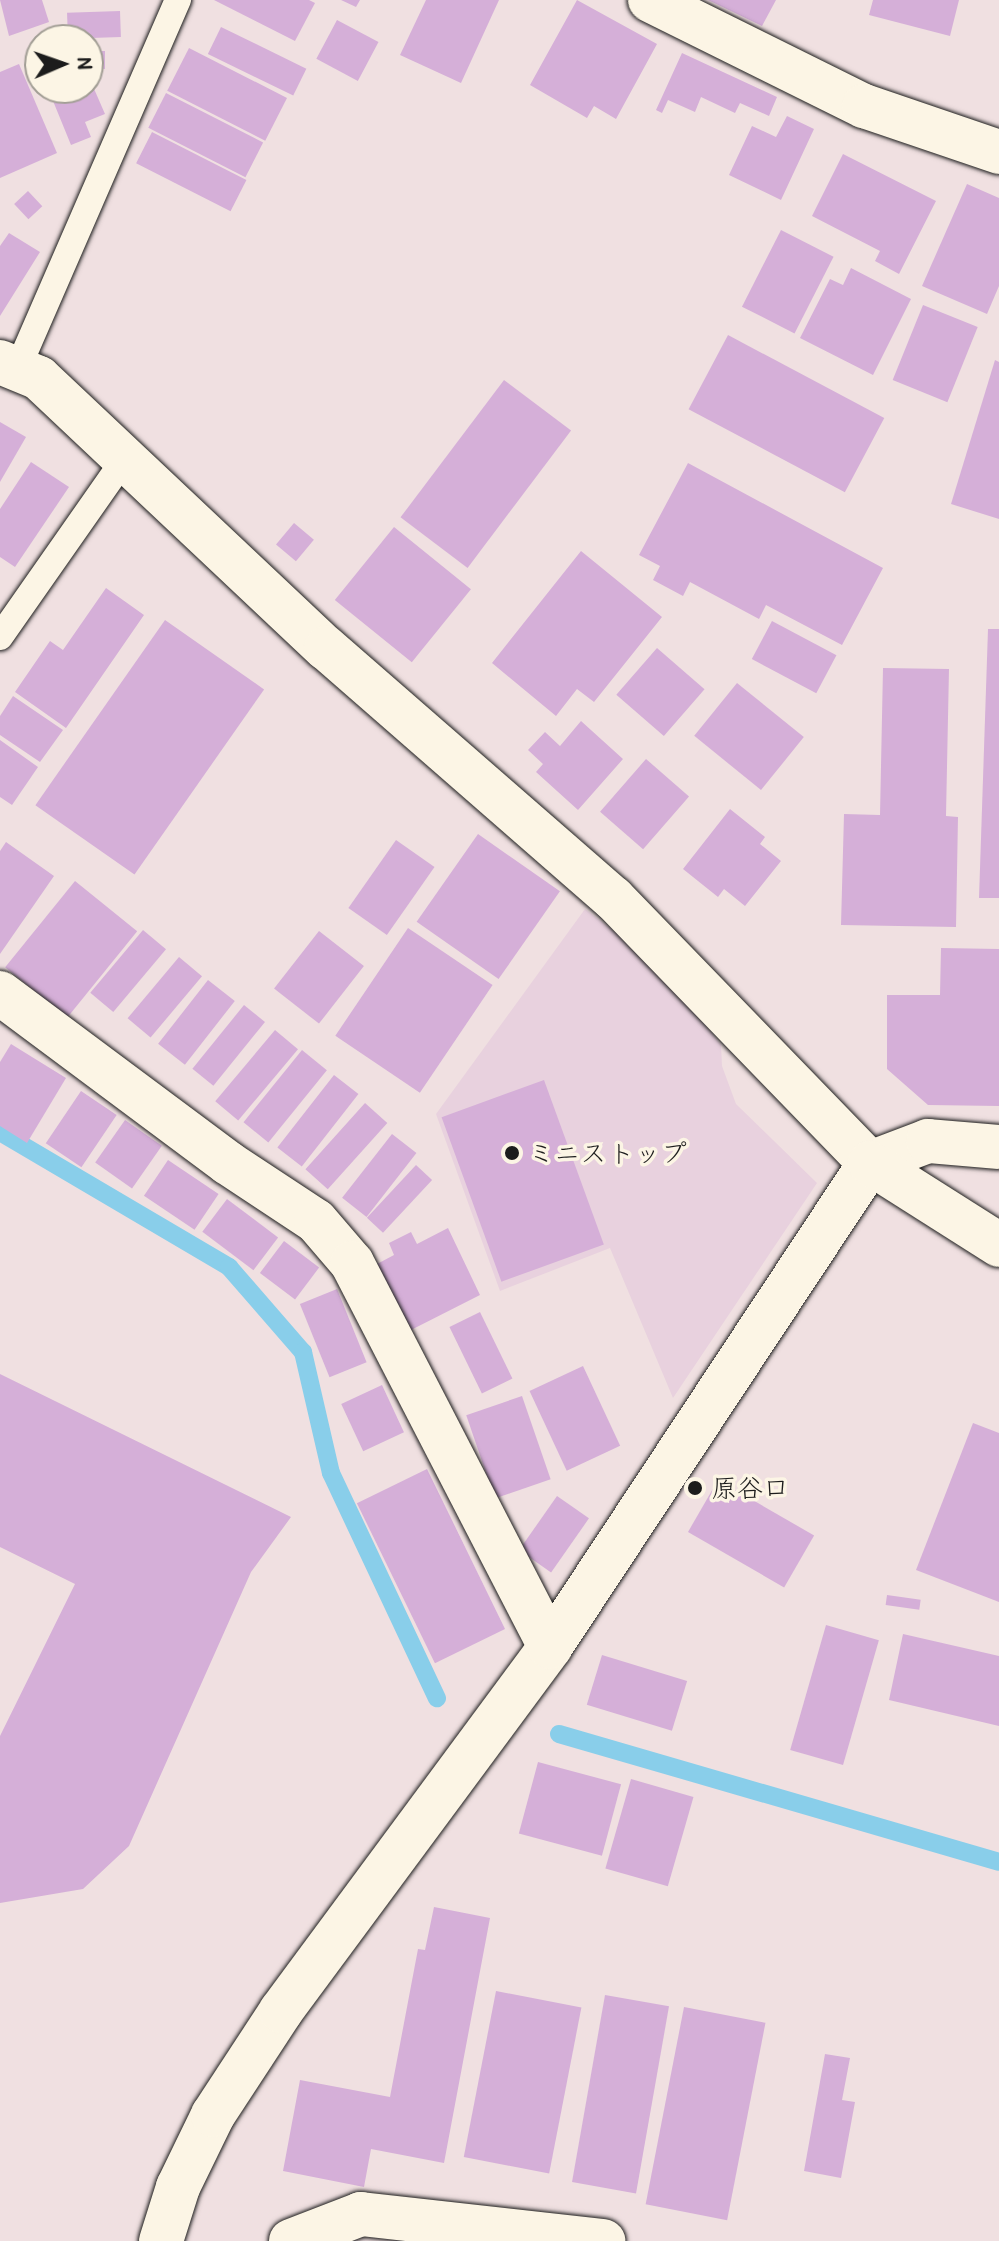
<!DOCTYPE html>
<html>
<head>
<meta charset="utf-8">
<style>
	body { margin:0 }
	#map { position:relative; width:999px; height:2241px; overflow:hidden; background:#f0e0e1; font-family:"Patrick Hand","Klee One",sans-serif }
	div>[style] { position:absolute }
	.built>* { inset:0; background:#e8d1de }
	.stream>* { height:18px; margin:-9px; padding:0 9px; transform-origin:9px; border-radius:9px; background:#89ceea }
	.building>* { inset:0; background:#d5afd8; transform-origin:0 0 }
	.roads { filter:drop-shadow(0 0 2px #1c1c1c) drop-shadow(0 0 2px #1c1c1c) }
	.service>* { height:26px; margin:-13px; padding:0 13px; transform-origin:13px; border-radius:13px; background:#fcf5e5 }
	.minor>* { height:44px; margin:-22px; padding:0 22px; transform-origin:22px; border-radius:22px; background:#fcf5e5 }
	.tertiary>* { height:44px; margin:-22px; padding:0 22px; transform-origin:22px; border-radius:22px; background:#fcf5e5 }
	.dots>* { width:22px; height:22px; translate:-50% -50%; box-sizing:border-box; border:4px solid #fcf5e5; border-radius:50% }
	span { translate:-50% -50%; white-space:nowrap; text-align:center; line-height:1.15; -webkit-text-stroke:7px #fcf5e5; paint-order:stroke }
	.poi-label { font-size:26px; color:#1c1c1c }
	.left { translate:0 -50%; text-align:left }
	.north { position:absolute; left:24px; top:24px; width:80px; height:80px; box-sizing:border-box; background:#fcf5e5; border:2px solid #a29e95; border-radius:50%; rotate:88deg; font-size:22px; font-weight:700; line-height:32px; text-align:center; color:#1c1c1c }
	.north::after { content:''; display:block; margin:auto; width:28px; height:36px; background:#1c1c1c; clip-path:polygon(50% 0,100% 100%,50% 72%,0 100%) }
</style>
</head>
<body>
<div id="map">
	<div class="built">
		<div style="clip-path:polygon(585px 909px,662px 968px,721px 1045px,722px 1066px,736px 1104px,817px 1183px,673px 1398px,610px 1248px,500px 1291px,436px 1114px)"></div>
	</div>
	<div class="stream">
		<div style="left:0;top:1132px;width:266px;rotate:30.5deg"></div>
		<div style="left:229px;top:1267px;width:113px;rotate:49deg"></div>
		<div style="left:303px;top:1352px;width:124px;rotate:77deg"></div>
		<div style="left:331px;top:1473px;width:249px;rotate:64.8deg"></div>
		<div style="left:559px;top:1734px;width:458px;rotate:16.2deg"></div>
	</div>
	<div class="building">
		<div style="clip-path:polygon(0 0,42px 0,49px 22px,9px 36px)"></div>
		<div style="clip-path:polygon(214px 0,309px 0,315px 3px,295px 41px)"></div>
		<div style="clip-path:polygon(341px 0,360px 0,356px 7px)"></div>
		<div style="clip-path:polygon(426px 0,499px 0,461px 83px,400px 55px)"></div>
		<div style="clip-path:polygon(577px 0,657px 44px,616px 119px,594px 106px,587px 118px,530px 85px)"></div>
		<div style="clip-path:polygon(708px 0,776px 0,762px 26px)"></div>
		<div style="clip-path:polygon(873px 0,959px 0,950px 36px,869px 15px)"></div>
		<div style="left:120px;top:11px;width:26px;height:53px;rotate:88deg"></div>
		<div style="left:337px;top:20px;width:47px;height:44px;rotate:28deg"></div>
		<div style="left:221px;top:27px;width:95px;height:30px;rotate:26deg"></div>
		<div style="left:189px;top:48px;width:110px;height:48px;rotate:27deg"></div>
		<div style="left:105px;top:51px;width:18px;height:17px;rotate:90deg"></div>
		<div style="clip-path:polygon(682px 53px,777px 97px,769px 116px,740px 103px,735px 113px,701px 97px,695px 112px,668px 100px,662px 113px,656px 110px)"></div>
		<div style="clip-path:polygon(19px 64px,57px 153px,0 178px,0 72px)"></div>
		<div style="clip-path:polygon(88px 75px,105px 114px,85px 122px,91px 137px,71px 145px,51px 96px,88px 88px)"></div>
		<div style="left:166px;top:93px;width:109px;height:39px;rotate:27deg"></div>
		<div style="clip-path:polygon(787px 116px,814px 129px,781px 200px,729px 175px,752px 126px,776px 137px)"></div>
		<div style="left:152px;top:132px;width:106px;height:35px;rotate:27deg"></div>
		<div style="clip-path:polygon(843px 154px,936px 201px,899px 274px,875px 261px,880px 251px,812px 216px)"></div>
		<div style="clip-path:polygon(967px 184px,999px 198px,999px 286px,987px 314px,922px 286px)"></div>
		<div style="left:28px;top:191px;width:21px;height:19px;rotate:47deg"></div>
		<div style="left:781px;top:230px;width:59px;height:86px;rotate:27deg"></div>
		<div style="clip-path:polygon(9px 233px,40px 252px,0 316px,0 246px)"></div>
		<div style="clip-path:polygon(851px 268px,911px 299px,873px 375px,800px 338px,830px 279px,843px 285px)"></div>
		<div style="left:923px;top:305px;width:59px;height:81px;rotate:22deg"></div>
		<div style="left:728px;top:335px;width:177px;height:84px;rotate:28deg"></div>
		<div style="clip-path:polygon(995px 360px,999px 362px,999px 519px,951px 504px)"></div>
		<div style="left:504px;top:380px;width:84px;height:172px;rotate:37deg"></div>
		<div style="clip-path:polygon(0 422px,26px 437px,0 482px)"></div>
		<div style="clip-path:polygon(31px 462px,69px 487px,15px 567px,0 557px,0 509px)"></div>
		<div style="clip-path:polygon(688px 463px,883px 568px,842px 645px,766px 605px,759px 619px,690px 582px,683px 596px,653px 580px,660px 566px,639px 555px)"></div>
		<div style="left:294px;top:523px;width:26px;height:28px;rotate:40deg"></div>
		<div style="left:394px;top:527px;width:99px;height:94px;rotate:39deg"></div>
		<div style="clip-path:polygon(581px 551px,662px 617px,594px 702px,577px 689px,556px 716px,492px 663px)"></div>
		<div style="clip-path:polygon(106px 588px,144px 615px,66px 728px,15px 692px,50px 641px,63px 650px)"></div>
		<div style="left:165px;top:620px;width:121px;height:226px;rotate:35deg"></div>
		<div style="left:772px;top:621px;width:73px;height:43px;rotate:28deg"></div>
		<div style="clip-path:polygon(988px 629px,999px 629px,999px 898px,979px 898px)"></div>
		<div style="left:657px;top:648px;width:63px;height:62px;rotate:41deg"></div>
		<div style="clip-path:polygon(883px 668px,949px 669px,946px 816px,958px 817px,956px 927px,841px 925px,844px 814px,880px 815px)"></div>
		<div style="left:737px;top:683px;width:86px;height:68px;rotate:39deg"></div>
		<div style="clip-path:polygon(13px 696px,63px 730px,40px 762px,0 735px,0 716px)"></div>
		<div style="clip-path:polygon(581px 721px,623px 759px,578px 810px,536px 772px,543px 764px,528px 750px,545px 732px,560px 746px)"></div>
		<div style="clip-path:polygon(0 740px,38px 767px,12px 805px,0 797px)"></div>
		<div style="left:646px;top:759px;width:57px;height:70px;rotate:41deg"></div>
		<div style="clip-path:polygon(730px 809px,765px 837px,760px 844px,781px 861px,745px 906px,724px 889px,718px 897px,683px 869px)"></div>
		<div style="left:478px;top:834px;width:100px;height:107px;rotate:35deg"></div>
		<div style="left:396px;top:840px;width:47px;height:83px;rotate:35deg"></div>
		<div style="clip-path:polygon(6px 842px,54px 876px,0 954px,0 851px)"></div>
		<div style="left:75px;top:881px;width:80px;height:111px;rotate:39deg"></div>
		<div style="left:408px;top:928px;width:102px;height:130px;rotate:34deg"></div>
		<div style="left:143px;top:930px;width:30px;height:82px;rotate:40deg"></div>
		<div style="left:319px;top:931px;width:57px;height:73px;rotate:38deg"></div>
		<div style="clip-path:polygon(941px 948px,999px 949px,999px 1106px,928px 1105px,887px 1069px,887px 995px,940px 995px)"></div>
		<div style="left:179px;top:957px;width:30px;height:80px;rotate:40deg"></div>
		<div style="left:208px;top:980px;width:34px;height:81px;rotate:38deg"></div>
		<div style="left:244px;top:1005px;width:27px;height:82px;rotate:39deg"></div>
		<div style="left:275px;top:1030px;width:30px;height:93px;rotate:40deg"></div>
		<div style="clip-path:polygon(11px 1044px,66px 1078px,27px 1143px,0 1126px,0 1062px)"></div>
		<div style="left:302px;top:1050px;width:32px;height:93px;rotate:39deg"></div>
		<div style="left:334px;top:1075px;width:31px;height:92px;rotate:38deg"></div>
		<div style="left:544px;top:1080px;width:175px;height:109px;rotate:70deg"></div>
		<div style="left:81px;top:1091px;width:43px;height:63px;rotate:34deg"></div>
		<div style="left:365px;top:1103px;width:30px;height:89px;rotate:42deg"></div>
		<div style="left:125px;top:1120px;width:45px;height:52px;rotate:35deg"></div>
		<div style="left:392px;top:1134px;width:31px;height:81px;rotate:38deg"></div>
		<div style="left:168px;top:1160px;width:61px;height:43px;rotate:34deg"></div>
		<div style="left:416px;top:1165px;width:22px;height:72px;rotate:43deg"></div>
		<div style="left:227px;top:1199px;width:64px;height:41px;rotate:37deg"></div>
		<div style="clip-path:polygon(448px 1228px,480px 1295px,409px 1331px,377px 1264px,394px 1255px,389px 1243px,411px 1232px,417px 1244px)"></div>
		<div style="left:284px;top:1241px;width:44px;height:40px;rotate:37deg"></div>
		<div style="left:337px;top:1289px;width:79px;height:40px;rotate:68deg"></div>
		<div style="left:480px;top:1312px;width:74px;height:34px;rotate:64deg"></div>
		<div style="left:583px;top:1366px;width:88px;height:59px;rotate:65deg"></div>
		<div style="clip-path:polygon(0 1374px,291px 1517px,251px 1572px,129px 1846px,83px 1889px,0 1903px,0 1736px,75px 1584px,0 1547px)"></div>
		<div style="left:382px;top:1385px;width:52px;height:45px;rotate:65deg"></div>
		<div style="left:522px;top:1396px;width:88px;height:59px;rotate:71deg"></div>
		<div style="clip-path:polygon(973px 1423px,999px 1433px,999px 1602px,916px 1570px)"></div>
		<div style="left:427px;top:1469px;width:178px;height:78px;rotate:64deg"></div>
		<div style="left:718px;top:1480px;width:111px;height:60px;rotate:30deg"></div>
		<div style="left:557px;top:1496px;width:39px;height:66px;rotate:35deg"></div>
		<div style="left:887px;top:1595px;width:34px;height:10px;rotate:8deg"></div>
		<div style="left:826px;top:1625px;width:55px;height:130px;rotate:16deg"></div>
		<div style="clip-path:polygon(903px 1634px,999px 1656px,999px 1726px,889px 1700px)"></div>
		<div style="left:602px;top:1655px;width:89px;height:52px;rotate:17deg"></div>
		<div style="left:538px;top:1762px;width:86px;height:74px;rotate:15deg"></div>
		<div style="left:631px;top:1779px;width:65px;height:93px;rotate:16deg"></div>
		<div style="clip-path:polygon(434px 1907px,490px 1918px,444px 2163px,371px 2149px,364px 2187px,283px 2171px,300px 2080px,390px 2097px,418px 1949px,425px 1950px)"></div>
		<div style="left:496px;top:1991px;width:87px;height:169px;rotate:11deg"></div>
		<div style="left:605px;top:1995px;width:65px;height:190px;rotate:10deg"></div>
		<div style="left:684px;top:2007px;width:83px;height:201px;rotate:11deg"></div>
		<div style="clip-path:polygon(825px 2054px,850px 2058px,842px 2100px,855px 2102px,841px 2178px,804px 2171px)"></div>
	</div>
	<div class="roads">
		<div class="service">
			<div style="left:17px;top:370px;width:404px;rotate:-66.5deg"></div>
			<div style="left:0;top:637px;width:216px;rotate:-55deg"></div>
		</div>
		<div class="minor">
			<div style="left:650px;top:0;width:239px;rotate:26.4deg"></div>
			<div style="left:864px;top:106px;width:143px;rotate:18.8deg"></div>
			<div style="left:0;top:362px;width:42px;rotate:22.3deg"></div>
			<div style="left:39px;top:378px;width:394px;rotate:43.3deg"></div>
			<div style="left:326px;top:648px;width:381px;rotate:41.1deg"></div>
			<div style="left:613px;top:898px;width:369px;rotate:45.9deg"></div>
			<div style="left:870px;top:1163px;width:62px;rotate:-20.8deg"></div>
			<div style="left:928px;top:1141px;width:71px;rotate:4.8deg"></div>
			<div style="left:0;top:993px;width:284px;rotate:36.7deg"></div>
			<div style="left:228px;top:1163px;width:105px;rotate:33.4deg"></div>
			<div style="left:316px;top:1221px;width:55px;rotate:49.4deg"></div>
			<div style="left:352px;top:1263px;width:432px;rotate:62.7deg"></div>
			<div style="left:291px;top:2241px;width:75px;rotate:-21.1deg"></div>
			<div style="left:361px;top:2214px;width:244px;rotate:6.4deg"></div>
		</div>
		<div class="tertiary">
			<div style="left:161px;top:2241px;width:57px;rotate:-72.5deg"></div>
			<div style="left:178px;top:2187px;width:80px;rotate:-64.1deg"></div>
			<div style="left:213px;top:2115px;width:124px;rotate:-56.8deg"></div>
			<div style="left:281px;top:2011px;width:453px;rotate:-53.5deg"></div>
			<div style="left:550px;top:1647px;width:580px;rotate:-56.53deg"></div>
			<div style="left:870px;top:1163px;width:153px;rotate:32.4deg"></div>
		</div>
	</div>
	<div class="dots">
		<div style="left:512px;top:1153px;background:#1c1c1c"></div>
		<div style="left:695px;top:1488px;background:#1c1c1c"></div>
	</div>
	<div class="poi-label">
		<span class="left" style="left:528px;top:1153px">ミニストップ</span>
		<span class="left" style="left:711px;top:1488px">原谷口</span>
	</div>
	<div class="north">N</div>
</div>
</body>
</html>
